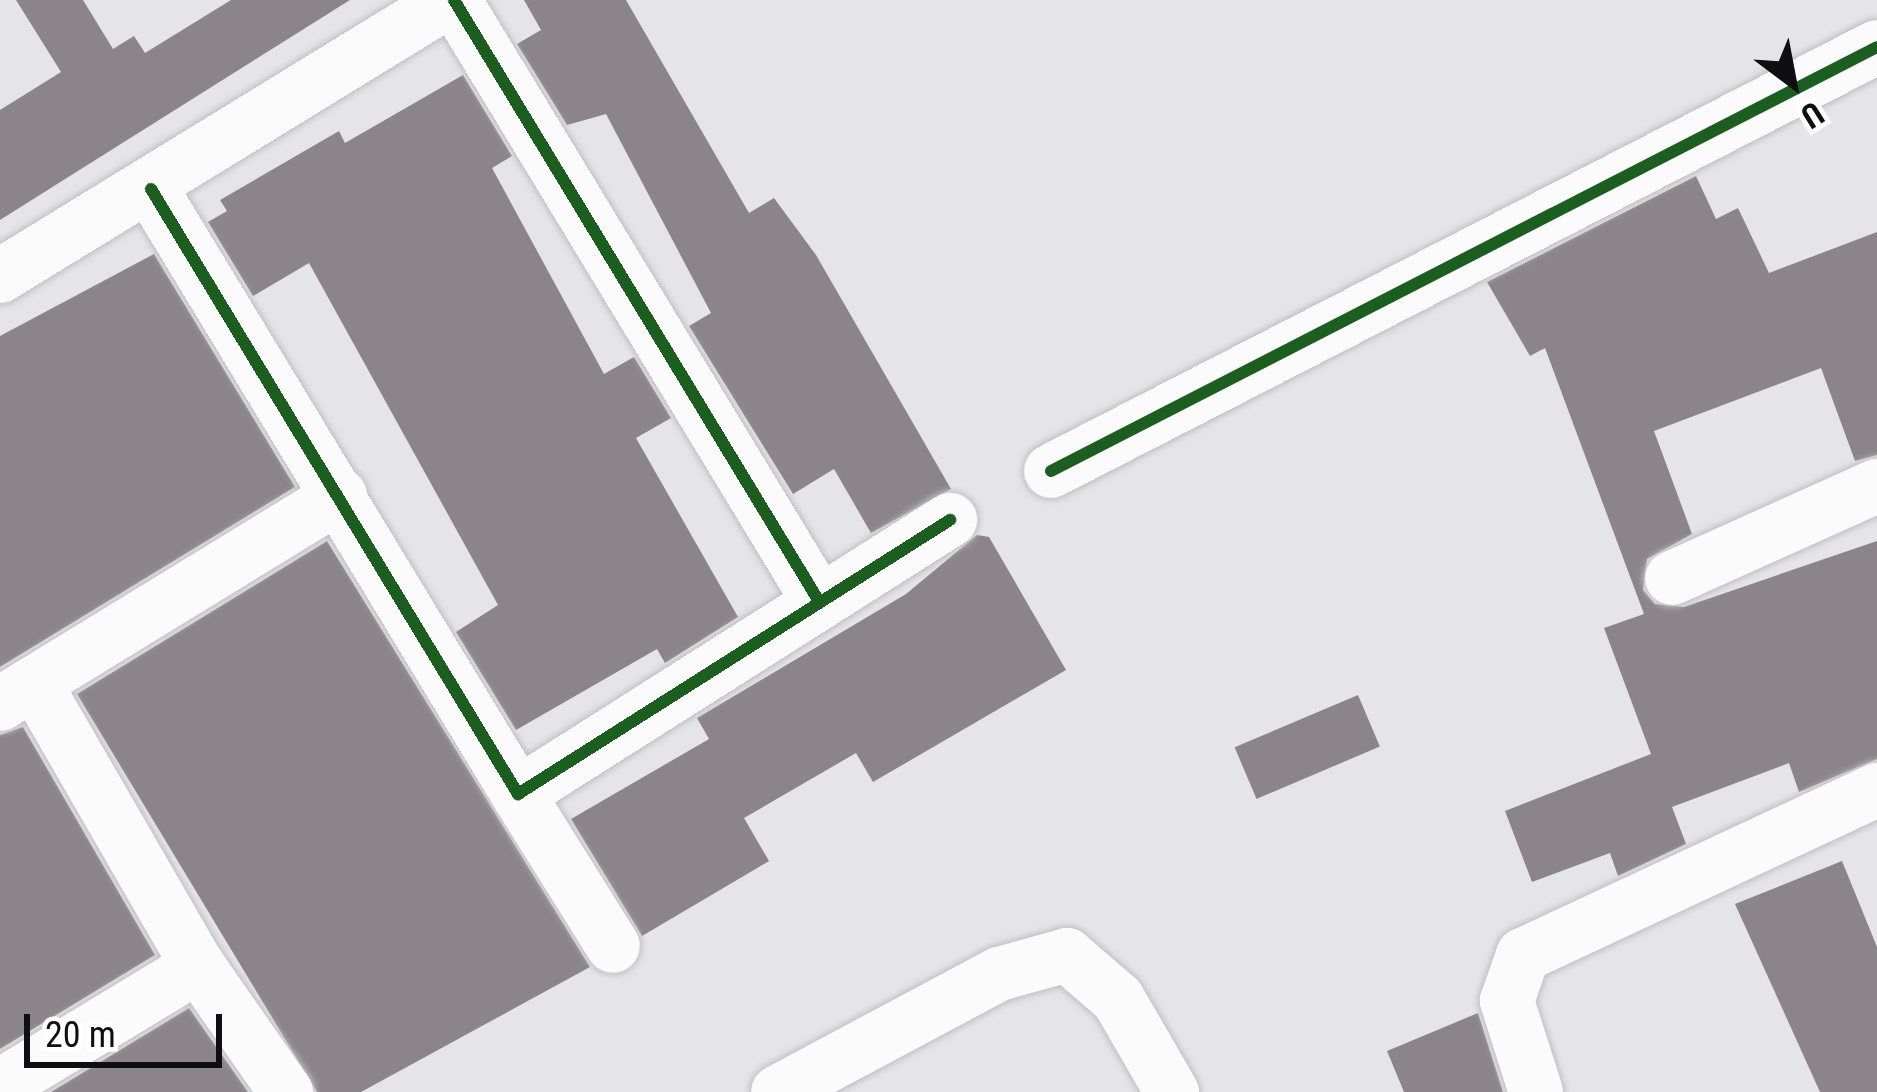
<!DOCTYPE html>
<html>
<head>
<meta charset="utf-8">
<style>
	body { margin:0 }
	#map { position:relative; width:1877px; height:1092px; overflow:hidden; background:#e5e4e8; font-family:"Roboto Condensed",sans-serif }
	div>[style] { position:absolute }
	.building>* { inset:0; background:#8b858a; transform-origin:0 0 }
	.roads { filter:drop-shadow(0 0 3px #c0c0c3) drop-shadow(0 0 3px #c0c0c3) }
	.minor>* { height:54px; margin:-27px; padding:0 27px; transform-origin:27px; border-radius:27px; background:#fbfbfc }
	.cycleway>* { height:12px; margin:-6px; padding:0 6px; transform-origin:6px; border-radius:6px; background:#1b5e20 }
	span { translate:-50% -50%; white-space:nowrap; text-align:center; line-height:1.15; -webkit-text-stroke:12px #fff; paint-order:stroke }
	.north { position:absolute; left:1733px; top:24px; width:120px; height:120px; -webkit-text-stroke:9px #fff; paint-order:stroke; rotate:148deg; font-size:33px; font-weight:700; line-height:48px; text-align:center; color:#0f0f11 }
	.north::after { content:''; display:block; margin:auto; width:42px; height:54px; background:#0f0f11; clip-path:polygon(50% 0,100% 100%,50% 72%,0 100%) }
	.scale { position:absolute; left:24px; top:1014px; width:198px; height:54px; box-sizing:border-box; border:6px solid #0f0f11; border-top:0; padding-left:15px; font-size:36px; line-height:42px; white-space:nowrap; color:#0f0f11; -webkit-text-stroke:9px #fff; paint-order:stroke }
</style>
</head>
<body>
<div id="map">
	<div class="building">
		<div style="clip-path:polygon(16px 0,83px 0,113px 49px,134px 36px,145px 53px,231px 0,350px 0,0 220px,0 110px,61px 72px)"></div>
		<div style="clip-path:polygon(524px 0,626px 0,749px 213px,774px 198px,816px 255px,951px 489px,871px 533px,834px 469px,793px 494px,689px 326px,711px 313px,606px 114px,567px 125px,517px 44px,541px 30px)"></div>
		<div style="clip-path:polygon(463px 75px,512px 156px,492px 168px,604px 374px,634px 357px,671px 418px,636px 438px,738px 617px,665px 663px,657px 649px,516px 730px,456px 632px,498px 605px,309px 263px,253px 296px,208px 222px,227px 211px,220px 200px,339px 131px,345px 143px)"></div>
		<div style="clip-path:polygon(1696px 176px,1716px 219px,1738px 208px,1769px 273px,1877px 232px,1877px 455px,1855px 461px,1821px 368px,1654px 431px,1692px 534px,1647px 559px,1643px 590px,1655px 604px,1684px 607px,1877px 541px,1877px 759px,1799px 792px,1789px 763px,1672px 807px,1686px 844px,1618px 876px,1610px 853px,1532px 882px,1505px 811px,1651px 754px,1604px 628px,1644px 614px,1545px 348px,1530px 356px,1487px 282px)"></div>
		<div style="clip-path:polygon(154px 254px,295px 487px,0 667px,0 336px)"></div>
		<div style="clip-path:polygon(977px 535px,989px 537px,1066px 670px,873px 782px,856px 753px,744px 818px,769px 861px,642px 936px,571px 819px,709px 739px,697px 718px,906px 594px)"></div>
		<div style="clip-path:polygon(327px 541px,590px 967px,361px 1092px,317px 1092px,77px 694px)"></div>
		<div style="left:1358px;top:695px;width:56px;height:134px;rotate:67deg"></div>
		<div style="clip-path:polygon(23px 727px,155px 955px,0 1049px,0 735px)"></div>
		<div style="clip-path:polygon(1842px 861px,1877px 947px,1877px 1092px,1820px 1092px,1735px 904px)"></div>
		<div style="clip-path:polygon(189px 1008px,248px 1092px,51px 1092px)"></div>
		<div style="clip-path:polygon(1478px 1013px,1503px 1092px,1404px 1092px,1387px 1051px)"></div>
	</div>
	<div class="roads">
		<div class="minor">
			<div style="left:454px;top:0;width:705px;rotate:58.74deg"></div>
			<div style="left:151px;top:189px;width:708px;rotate:58.76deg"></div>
			<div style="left:518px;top:794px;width:512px;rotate:-32.39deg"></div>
			<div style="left:0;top:276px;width:528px;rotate:-31.52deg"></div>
			<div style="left:1051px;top:471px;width:928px;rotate:-27.17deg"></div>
			<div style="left:1672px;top:578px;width:225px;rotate:-24.2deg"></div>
			<div style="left:35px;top:684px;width:326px;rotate:60deg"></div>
			<div style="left:198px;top:966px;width:154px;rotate:55.1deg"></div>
			<div style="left:0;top:704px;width:399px;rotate:-31.5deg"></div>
			<div style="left:518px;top:794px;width:179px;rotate:58deg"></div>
			<div style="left:0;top:1086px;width:232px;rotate:-31.2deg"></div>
			<div style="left:778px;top:1092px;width:251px;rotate:-28.1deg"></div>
			<div style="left:999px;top:974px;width:71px;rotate:-15.6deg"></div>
			<div style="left:1067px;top:955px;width:67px;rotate:40.8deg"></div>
			<div style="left:1118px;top:999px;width:108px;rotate:59.9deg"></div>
			<div style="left:1536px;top:1092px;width:96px;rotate:-107.7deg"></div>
			<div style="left:1507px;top:1001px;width:49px;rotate:-70.8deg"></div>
			<div style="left:1523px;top:955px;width:391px;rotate:-25deg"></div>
		</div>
	</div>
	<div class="cycleway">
		<div style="left:454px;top:0;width:705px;rotate:58.74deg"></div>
		<div style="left:151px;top:189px;width:708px;rotate:58.76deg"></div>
		<div style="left:518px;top:794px;width:512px;rotate:-32.39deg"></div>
		<div style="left:1051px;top:471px;width:928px;rotate:-27.17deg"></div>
	</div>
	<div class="north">U</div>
	<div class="scale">20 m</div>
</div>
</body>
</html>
